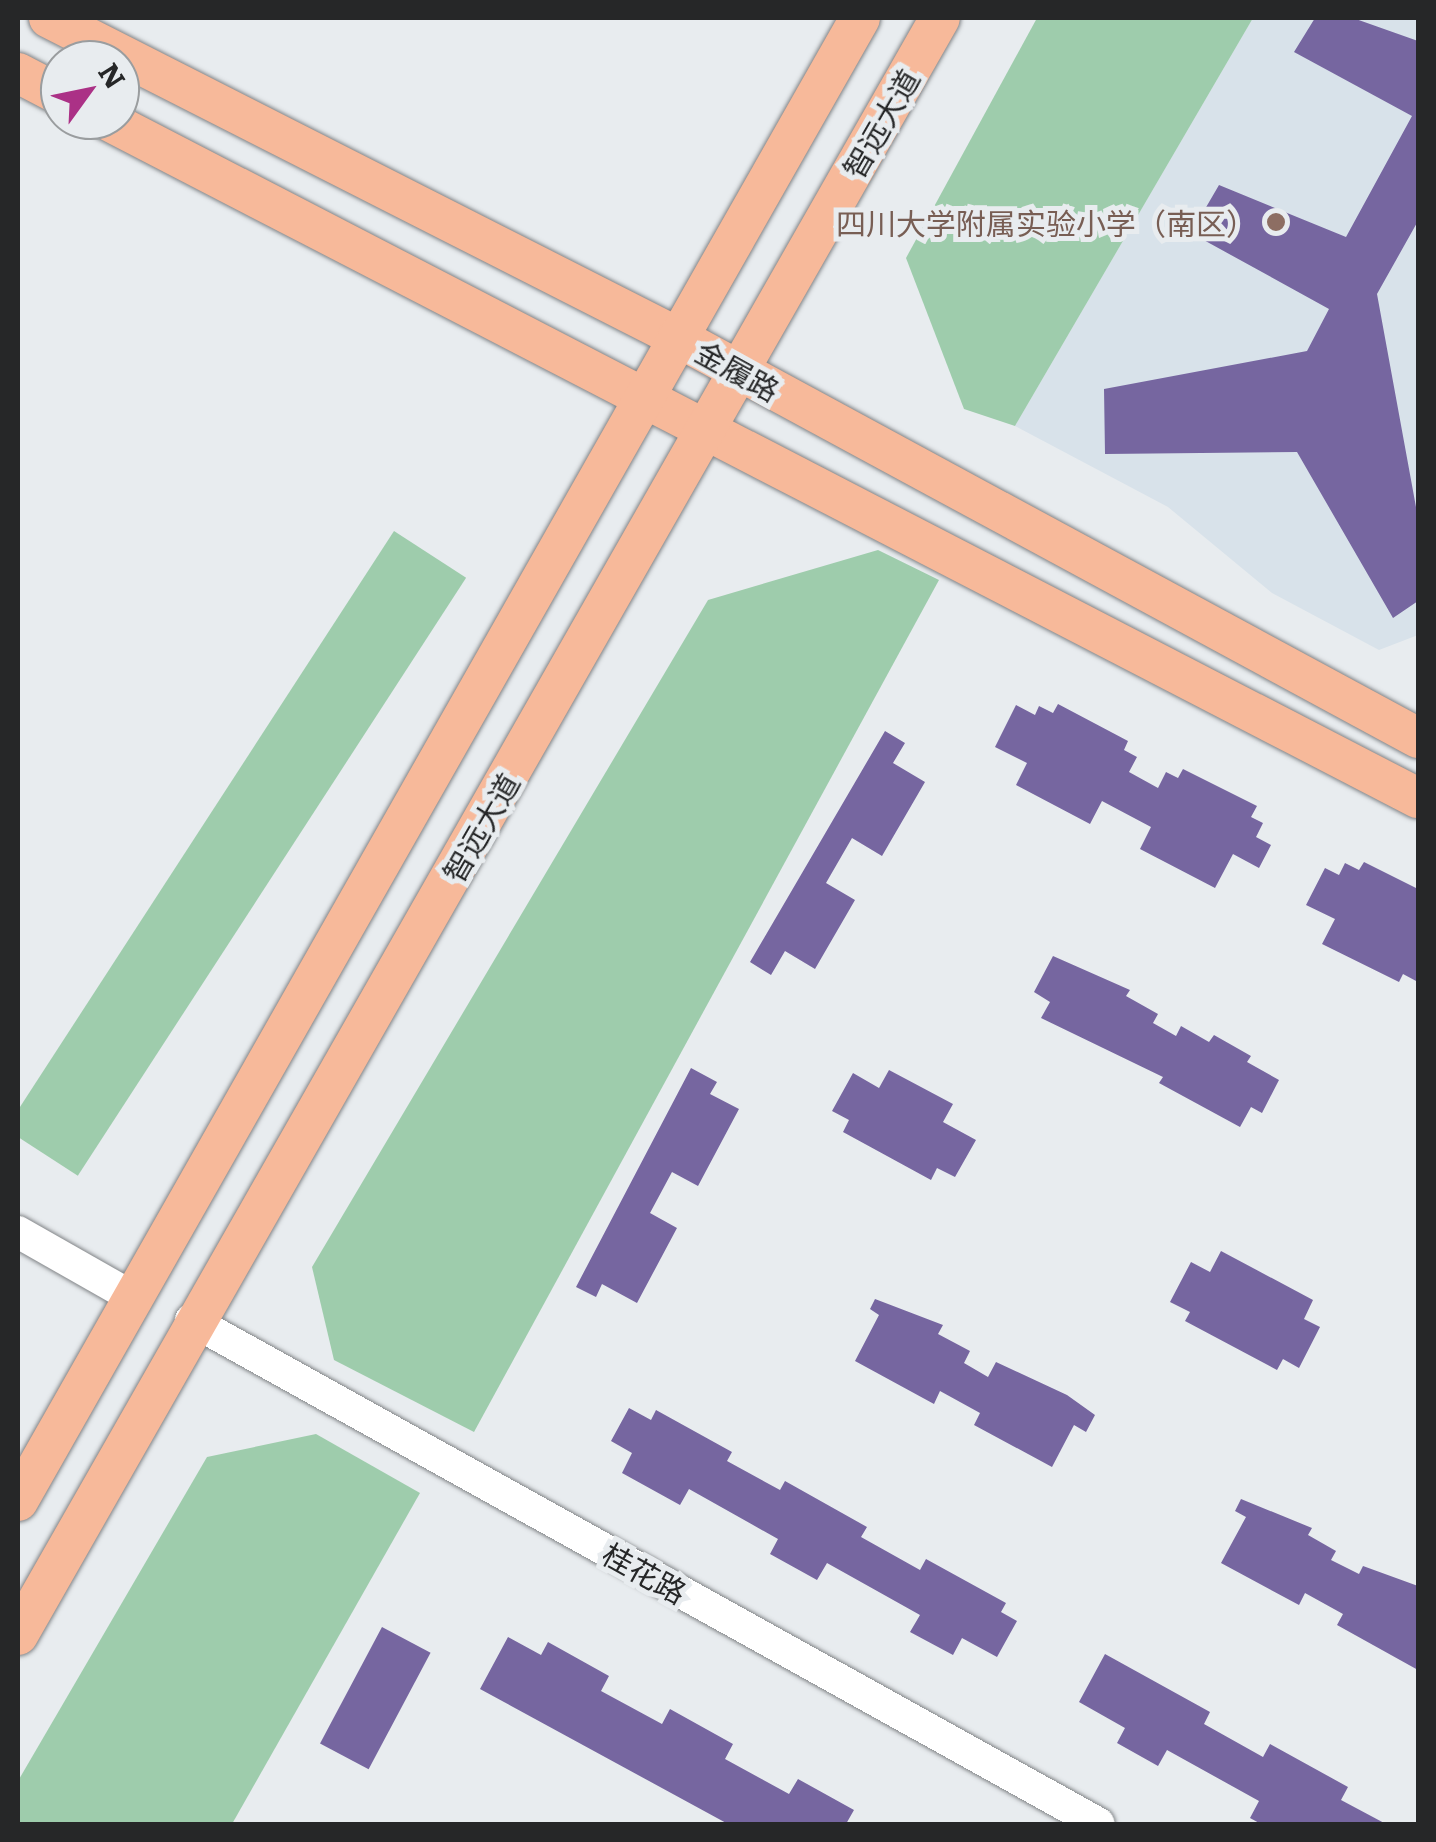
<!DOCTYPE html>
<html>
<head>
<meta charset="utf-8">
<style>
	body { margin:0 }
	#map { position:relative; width:1436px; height:1842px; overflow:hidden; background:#e8ecef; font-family:Literata,"Noto Sans SC",serif }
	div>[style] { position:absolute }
	.built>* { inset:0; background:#d8e2ea }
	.green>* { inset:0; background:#9eccac; transform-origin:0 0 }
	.building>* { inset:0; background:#7666a0; transform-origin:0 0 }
	.roads { filter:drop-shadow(0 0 2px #818487) drop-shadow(0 0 2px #818487) }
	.minor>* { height:32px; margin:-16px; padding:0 16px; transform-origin:16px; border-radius:16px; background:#fff }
	.major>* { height:40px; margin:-20px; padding:0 20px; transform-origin:20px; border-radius:20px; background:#f7b99a }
	.dots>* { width:28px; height:28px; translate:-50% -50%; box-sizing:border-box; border:5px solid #e8ecef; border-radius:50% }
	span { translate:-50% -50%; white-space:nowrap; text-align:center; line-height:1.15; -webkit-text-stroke:10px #e8ecef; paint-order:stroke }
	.street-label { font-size:30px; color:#262728 }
	.education-label { font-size:30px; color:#785e54 }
	.right { translate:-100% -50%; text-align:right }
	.frame { position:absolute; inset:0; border:20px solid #262728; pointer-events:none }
	.north { position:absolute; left:40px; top:40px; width:100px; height:100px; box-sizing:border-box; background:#e8ecef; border:2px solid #9a9d9f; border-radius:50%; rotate:57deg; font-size:28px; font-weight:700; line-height:40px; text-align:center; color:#262728 }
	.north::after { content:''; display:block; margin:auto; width:35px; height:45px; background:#ab3186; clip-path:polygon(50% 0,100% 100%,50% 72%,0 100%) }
</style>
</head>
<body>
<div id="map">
	<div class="built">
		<div style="clip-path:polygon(1253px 18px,1418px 18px,1418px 635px,1379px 650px,1272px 593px,1168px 507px,1015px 426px)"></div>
	</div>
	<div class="green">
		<div style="clip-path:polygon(1037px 18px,1253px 18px,1015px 426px,964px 409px,906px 258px)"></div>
		<div style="left:394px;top:531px;width:86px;height:713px;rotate:33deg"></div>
		<div style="clip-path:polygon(878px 550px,939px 580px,474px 1432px,334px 1360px,312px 1267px,708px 600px)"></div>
		<div style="clip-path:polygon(316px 1434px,420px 1493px,232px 1824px,18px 1824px,18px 1781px,207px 1457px)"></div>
	</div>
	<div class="building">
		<div style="clip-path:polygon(1315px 18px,1353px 18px,1418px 41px,1418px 221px,1377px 294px,1418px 518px,1418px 601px,1393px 618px,1297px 452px,1105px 454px,1104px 389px,1307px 351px,1329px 309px,1191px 233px,1219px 185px,1346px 237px,1412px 116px,1294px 52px)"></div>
		<div style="clip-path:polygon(1058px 704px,1128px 741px,1124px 750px,1137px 757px,1129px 772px,1158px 788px,1166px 772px,1178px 778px,1183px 769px,1257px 806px,1251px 817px,1263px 823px,1256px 837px,1271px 845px,1259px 868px,1233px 854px,1215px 888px,1140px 849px,1151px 827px,1102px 801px,1090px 824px,1016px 785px,1027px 763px,995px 747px,1016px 705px,1035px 715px,1039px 706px,1053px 713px)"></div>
		<div style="clip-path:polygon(885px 731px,905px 743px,893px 763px,925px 782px,882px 856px,852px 838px,826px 883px,855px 900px,815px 969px,785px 951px,771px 975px,750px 962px)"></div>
		<div style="clip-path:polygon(1364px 862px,1418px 889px,1418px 982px,1403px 974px,1399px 982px,1322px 944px,1335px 919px,1306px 905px,1325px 868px,1339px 875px,1345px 863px,1359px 870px)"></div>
		<div style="clip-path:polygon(1053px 956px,1130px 990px,1126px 996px,1158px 1014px,1153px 1023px,1176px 1036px,1181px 1026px,1209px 1042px,1214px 1035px,1251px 1056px,1247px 1062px,1279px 1080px,1262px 1113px,1251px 1107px,1240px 1127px,1159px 1083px,1163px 1077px,1041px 1018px,1050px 1002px,1034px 992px)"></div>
		<div style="clip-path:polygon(691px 1068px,717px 1082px,710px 1094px,739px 1109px,698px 1186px,672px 1172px,650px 1213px,677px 1228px,637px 1303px,602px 1284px,596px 1297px,576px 1287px)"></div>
		<div style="clip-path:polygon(889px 1070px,953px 1104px,943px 1122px,976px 1140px,955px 1177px,937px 1168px,931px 1180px,843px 1132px,849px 1120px,832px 1111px,853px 1073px,879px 1088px)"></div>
		<div style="clip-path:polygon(1221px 1251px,1313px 1300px,1304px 1319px,1320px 1327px,1299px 1368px,1283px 1359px,1277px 1370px,1185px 1321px,1190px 1312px,1170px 1302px,1191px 1262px,1210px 1272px)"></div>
		<div style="clip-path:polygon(875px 1299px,943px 1325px,938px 1334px,970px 1351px,964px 1363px,988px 1377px,996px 1362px,1067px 1395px,1095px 1415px,1086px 1432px,1074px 1425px,1052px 1467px,974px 1425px,980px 1413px,940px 1391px,934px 1404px,855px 1361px,879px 1315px,870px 1309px)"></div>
		<div style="clip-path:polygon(629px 1408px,651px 1420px,656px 1410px,732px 1452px,727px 1461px,780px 1490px,785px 1481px,867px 1527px,861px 1537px,920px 1570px,926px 1559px,1006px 1603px,1001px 1612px,1017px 1621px,997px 1657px,962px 1638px,953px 1655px,910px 1632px,920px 1615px,827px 1563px,817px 1580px,770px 1554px,778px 1539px,689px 1489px,680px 1505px,622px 1473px,632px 1453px,611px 1441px)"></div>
		<div style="clip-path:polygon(1241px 1499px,1312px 1528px,1308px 1535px,1336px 1551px,1331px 1560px,1359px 1574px,1363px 1566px,1418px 1586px,1418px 1670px,1337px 1625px,1343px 1614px,1305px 1593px,1299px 1605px,1221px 1563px,1246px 1517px,1235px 1511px)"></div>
		<div style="left:382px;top:1627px;width:55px;height:132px;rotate:28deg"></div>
		<div style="clip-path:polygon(508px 1637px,541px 1655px,548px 1642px,609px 1676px,601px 1691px,662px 1724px,670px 1709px,733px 1744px,725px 1759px,789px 1794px,798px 1779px,854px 1810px,846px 1824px,728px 1824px,480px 1689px)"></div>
		<div style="clip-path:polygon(1105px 1654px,1210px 1712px,1204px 1724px,1263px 1757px,1270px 1744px,1348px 1787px,1341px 1800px,1386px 1824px,1261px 1824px,1250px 1818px,1259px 1801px,1167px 1750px,1158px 1766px,1117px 1743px,1125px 1728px,1079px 1702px)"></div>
	</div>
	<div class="roads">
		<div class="minor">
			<div style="left:18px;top:1232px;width:133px;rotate:29.6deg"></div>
			<div style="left:191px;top:1320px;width:1038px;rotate:29.03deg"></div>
		</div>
		<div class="major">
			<div style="left:49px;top:18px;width:704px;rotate:26.93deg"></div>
			<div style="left:677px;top:337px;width:843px;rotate:28.42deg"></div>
			<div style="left:18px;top:73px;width:47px;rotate:27.6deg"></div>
			<div style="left:107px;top:120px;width:1476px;rotate:27.35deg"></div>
			<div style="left:18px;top:1501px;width:1705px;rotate:-60.41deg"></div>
			<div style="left:18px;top:1635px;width:1861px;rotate:-60.31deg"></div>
		</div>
	</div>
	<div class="dots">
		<div style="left:1276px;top:222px;background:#8d6e63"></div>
	</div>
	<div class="street-label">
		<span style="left:880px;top:123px;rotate:-60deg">智远大道</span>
		<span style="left:738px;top:370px;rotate:29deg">金履路</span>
		<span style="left:480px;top:827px;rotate:-60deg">智远大道</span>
		<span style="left:645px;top:1572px;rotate:29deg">桂花路</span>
	</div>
	<div class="education-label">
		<span class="right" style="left:1256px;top:222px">四川大学附属实验小学（南区）</span>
	</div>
	<div class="frame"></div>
	<div class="north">N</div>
</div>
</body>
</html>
